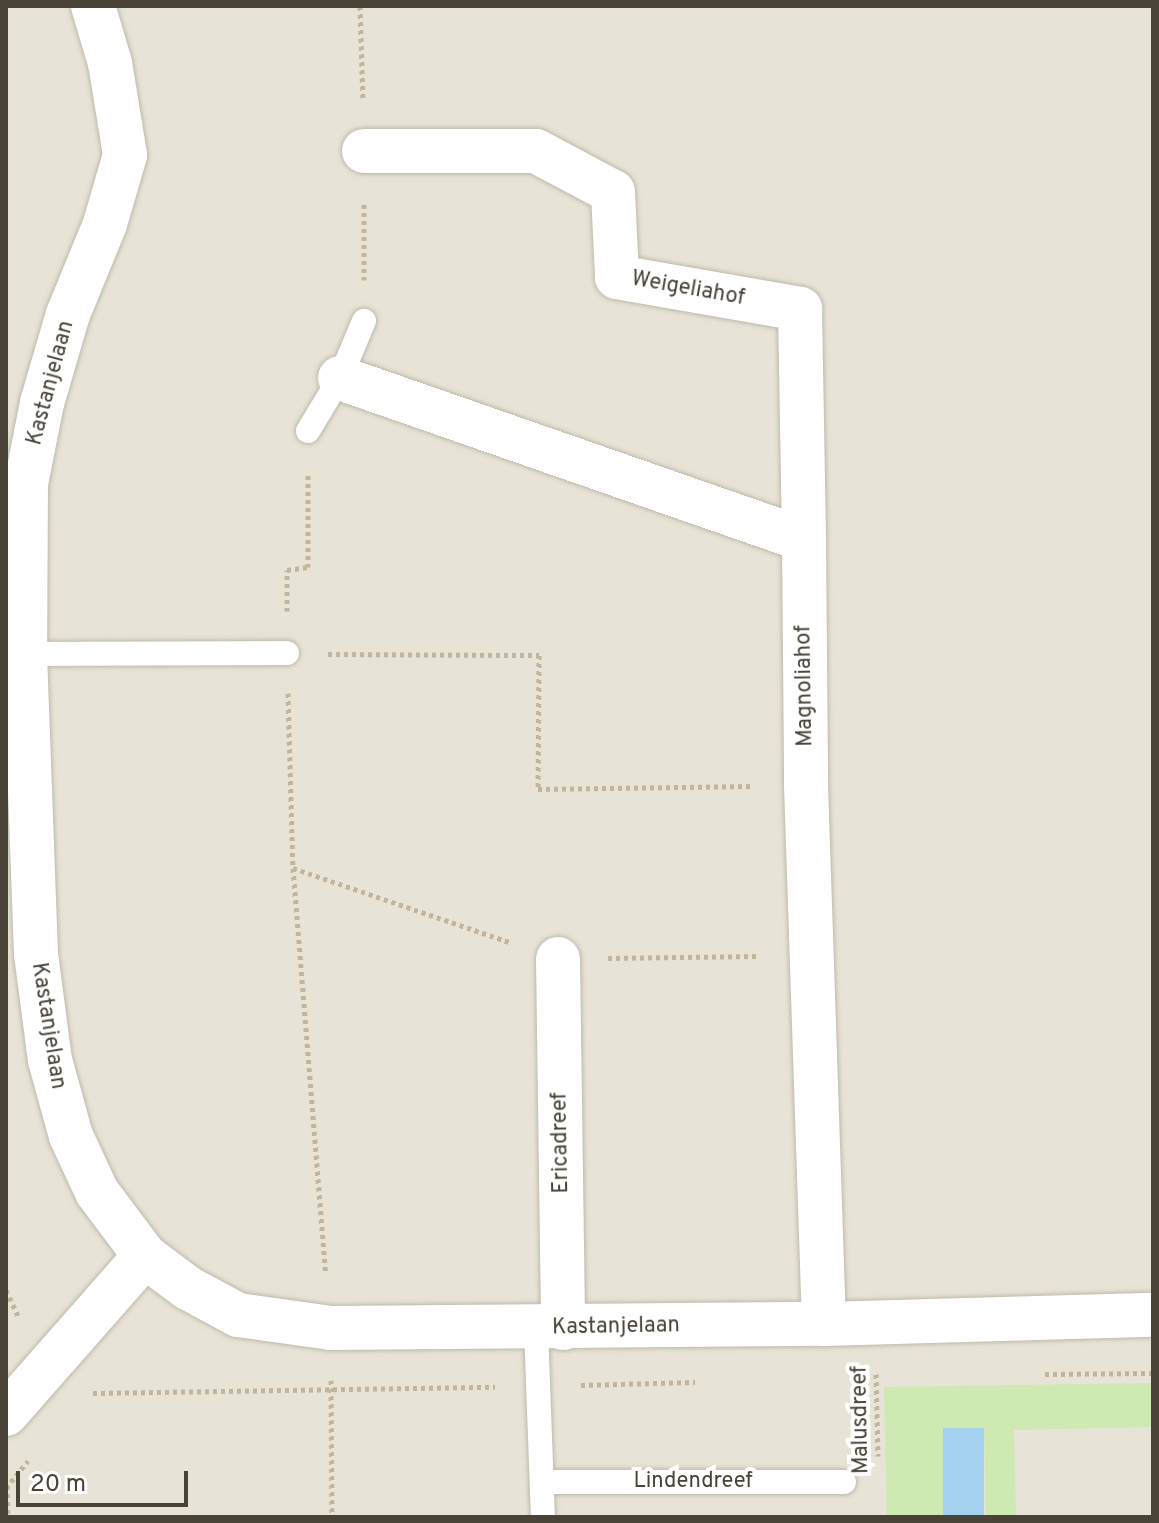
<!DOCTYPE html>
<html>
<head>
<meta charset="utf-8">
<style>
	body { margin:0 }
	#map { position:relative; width:1159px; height:1523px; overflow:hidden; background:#f4f1e9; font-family:Overpass,sans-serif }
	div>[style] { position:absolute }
	.residential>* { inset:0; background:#e8e3d7; transform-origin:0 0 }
	.green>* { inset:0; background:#cfe9b2 }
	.water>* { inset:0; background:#a5d1f1; transform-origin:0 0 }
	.path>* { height:5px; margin-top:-2.5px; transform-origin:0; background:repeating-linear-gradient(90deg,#c2b59c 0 4px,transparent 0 8px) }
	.roads { filter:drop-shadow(0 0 2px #c0b9ab) drop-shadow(0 0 2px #c0b9ab) }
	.lane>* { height:24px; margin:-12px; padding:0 12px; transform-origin:12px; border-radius:12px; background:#fff }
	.street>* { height:44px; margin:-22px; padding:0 22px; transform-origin:22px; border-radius:22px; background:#fff }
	span { translate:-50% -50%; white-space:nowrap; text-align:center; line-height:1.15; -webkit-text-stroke:8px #fff; paint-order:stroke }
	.street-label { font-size:22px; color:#484237 }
	.frame { position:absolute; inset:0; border:8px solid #484237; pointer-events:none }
	.scale { position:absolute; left:16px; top:1471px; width:172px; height:36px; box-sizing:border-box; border:4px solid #484237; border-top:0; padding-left:10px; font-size:24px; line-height:28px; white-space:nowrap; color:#484237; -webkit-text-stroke:6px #fff; paint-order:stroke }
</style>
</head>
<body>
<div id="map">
	<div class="residential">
		<div style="left:6px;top:6px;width:1147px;height:1511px"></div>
	</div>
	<div class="green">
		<div style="clip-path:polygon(1153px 1383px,1153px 1427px,1014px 1430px,1016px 1517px,986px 1517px,984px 1428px,943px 1429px,945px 1517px,887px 1517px,884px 1387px)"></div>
	</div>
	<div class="water">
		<div style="left:943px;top:1428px;width:41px;height:89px"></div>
	</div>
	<div class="path">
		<div style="left:360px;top:6px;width:94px;rotate:88.2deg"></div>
		<div style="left:364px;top:280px;width:78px;rotate:-90deg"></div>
		<div style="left:287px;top:611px;width:41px;rotate:-90deg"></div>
		<div style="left:287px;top:570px;width:21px;rotate:-8deg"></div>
		<div style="left:308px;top:567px;width:95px;rotate:-90deg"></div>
		<div style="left:328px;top:654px;width:211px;rotate:0.3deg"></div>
		<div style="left:539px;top:655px;width:134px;rotate:90.4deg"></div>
		<div style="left:538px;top:789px;width:216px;rotate:-0.8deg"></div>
		<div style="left:288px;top:693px;width:175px;rotate:88.4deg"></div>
		<div style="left:293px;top:868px;width:407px;rotate:85.4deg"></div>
		<div style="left:293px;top:868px;width:228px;rotate:18.9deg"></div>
		<div style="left:608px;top:958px;width:150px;rotate:-0.8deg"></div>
		<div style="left:6px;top:1290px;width:31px;rotate:65deg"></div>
		<div style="left:876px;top:1374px;width:82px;rotate:88.6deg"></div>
		<div style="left:1045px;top:1374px;width:108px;rotate:-0.5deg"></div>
		<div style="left:331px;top:1380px;width:137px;rotate:89.6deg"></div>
		<div style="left:581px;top:1385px;width:114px;rotate:-1.5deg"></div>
		<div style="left:93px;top:1393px;width:402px;rotate:-0.9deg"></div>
		<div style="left:7px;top:1486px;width:31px;rotate:88deg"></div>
		<div style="left:6px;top:1488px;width:35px;rotate:-51deg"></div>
	</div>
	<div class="roads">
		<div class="lane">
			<div style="left:308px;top:431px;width:62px;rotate:-58.9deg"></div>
			<div style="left:340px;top:378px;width:62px;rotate:-67.2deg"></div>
			<div style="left:25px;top:654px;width:262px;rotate:-0.2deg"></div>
			<div style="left:536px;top:1328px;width:189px;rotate:87.9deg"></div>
			<div style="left:542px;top:1482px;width:302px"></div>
		</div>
		<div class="street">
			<div style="left:93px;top:6px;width:59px;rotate:73.4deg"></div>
			<div style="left:110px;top:63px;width:93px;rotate:80.7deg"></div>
			<div style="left:125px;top:155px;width:72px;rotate:106.2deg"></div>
			<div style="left:105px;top:224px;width:97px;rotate:112.3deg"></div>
			<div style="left:68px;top:314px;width:93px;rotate:106.3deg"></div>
			<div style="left:42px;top:403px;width:83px;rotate:101.2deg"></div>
			<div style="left:26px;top:484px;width:170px;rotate:90.3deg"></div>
			<div style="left:25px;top:654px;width:300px;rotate:87.9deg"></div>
			<div style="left:36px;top:954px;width:107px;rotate:82.5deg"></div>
			<div style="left:50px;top:1060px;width:79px;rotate:74.6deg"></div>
			<div style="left:71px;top:1136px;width:62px;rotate:65.1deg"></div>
			<div style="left:97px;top:1192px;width:80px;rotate:53.1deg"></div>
			<div style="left:145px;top:1256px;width:54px;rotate:36.7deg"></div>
			<div style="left:188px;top:1288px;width:57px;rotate:28.4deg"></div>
			<div style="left:238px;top:1315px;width:94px;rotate:8deg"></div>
			<div style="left:331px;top:1328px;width:493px;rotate:-0.5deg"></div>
			<div style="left:824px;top:1324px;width:329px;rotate:-1.6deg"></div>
			<div style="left:364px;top:151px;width:172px"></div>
			<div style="left:536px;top:151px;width:87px;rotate:28deg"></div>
			<div style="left:613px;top:192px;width:85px;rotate:87.3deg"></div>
			<div style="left:617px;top:277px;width:186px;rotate:9.9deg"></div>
			<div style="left:800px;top:309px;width:231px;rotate:89deg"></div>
			<div style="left:340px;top:378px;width:491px;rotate:19.2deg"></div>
			<div style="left:804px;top:540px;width:245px;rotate:89.5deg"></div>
			<div style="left:806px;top:785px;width:539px;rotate:88.09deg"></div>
			<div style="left:558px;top:959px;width:369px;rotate:89.2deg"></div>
			<div style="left:6px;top:1414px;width:210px;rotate:-48.7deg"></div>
		</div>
	</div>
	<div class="street-label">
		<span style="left:688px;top:289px;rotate:10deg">Weigeliahof</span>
		<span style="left:51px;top:383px;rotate:-75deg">Kastanjelaan</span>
		<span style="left:805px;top:686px;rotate:-91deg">Magnoliahof</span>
		<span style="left:48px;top:1026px;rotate:81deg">Kastanjelaan</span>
		<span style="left:561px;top:1143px;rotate:-91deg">Ericadreef</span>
		<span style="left:616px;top:1327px;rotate:-1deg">Kastanjelaan</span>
		<span style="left:861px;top:1420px;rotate:-91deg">Malusdreef</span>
		<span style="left:693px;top:1482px">Lindendreef</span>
	</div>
	<div class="frame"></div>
	<div class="scale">20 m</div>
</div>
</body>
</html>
